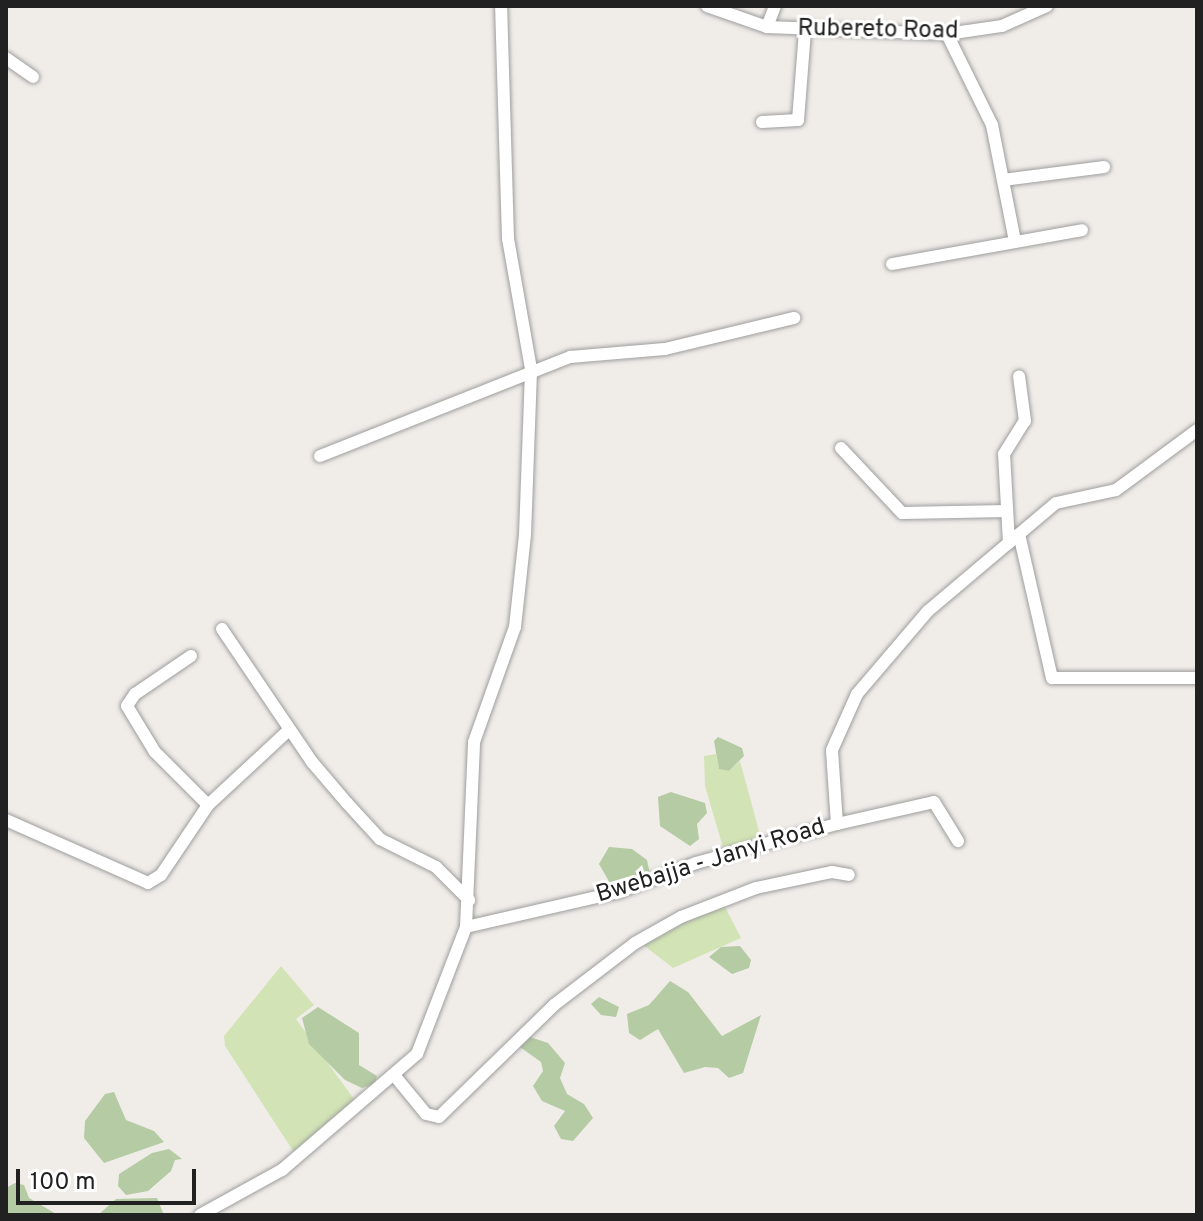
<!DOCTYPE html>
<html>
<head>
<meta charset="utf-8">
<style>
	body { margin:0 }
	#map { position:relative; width:1203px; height:1221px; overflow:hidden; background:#f0ede9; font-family:Overpass,sans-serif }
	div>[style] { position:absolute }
	.grass>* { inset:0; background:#d2e4b5 }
	.forest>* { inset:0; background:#b4cba3 }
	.roads { filter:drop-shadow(0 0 2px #9e9e9e) drop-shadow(0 0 2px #9e9e9e) }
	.minor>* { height:12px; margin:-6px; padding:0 6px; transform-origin:6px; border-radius:6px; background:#fff }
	span { translate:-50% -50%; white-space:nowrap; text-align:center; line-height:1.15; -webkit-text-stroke:6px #fff; paint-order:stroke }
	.street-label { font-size:24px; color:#212121 }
	.frame { position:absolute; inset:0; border:8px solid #212121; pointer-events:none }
	.scale { position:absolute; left:16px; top:1169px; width:180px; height:36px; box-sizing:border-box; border:4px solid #212121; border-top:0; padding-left:10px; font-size:24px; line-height:28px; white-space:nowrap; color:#212121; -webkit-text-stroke:6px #fff; paint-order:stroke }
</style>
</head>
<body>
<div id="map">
	<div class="grass">
		<div style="clip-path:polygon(716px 754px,719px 769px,729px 771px,740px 761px,762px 842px,724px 851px,705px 786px,704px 756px)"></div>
		<div style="clip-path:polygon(723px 903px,741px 938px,673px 968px,642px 944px)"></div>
		<div style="clip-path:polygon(281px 966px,314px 1005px,296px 1019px,356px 1102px,295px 1154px,225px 1046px,224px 1036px)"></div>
	</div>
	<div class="forest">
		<div style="clip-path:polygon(718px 737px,742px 748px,744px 756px,729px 771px,719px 769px,714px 741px)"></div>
		<div style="clip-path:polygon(671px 792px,705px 803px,707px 813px,697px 824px,699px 839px,690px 846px,660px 826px,658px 797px)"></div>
		<div style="clip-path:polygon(609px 847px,632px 849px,647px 860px,650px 874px,611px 885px,599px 864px)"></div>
		<div style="clip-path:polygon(740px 946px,751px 960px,749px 968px,732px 974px,709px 957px,721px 947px)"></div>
		<div style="clip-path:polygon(670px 981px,688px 992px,722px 1036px,761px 1015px,743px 1073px,729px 1078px,718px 1068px,705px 1067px,684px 1073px,658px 1029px,640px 1040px,629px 1033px,627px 1014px,649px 1005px)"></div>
		<div style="clip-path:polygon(599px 997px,619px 1007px,616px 1017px,601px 1015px,591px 1004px)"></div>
		<div style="clip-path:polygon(318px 1007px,359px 1033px,359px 1065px,377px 1076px,375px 1084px,362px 1088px,345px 1080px,309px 1044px,302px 1018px)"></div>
		<div style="clip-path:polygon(530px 1037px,548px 1043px,565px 1063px,560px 1078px,567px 1094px,584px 1104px,593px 1118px,573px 1141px,561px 1139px,554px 1126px,565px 1111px,542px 1101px,533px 1086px,543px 1071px,541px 1062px,520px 1047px)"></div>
		<div style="clip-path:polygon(114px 1092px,126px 1120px,154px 1131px,164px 1142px,104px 1163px,84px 1138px,85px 1121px,105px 1094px)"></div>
		<div style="clip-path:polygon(169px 1149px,182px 1159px,175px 1160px,171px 1171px,148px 1191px,126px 1195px,118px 1186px,119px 1174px,152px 1153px)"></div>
		<div style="clip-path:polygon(15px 1183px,24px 1185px,29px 1198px,58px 1215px,6px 1215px,6px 1188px)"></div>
		<div style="clip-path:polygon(157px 1198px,164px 1215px,98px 1215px,116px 1199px)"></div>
	</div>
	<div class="roads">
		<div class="minor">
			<div style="left:707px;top:6px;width:64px;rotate:19.3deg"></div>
			<div style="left:767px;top:27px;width:180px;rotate:2.2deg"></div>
			<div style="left:947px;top:34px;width:56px;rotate:-8.3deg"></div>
			<div style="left:1002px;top:26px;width:49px;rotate:-24deg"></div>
			<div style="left:767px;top:27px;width:22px;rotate:-69deg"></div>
			<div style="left:947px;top:34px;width:102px;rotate:63.7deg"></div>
			<div style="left:992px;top:125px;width:118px;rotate:78.8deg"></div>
			<div style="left:6px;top:58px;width:33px;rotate:35deg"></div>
			<div style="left:762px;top:122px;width:36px;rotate:-3deg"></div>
			<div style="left:798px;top:120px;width:88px;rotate:-85.5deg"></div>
			<div style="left:1003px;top:180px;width:102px;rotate:-7.3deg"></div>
			<div style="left:892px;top:264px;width:193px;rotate:-10.1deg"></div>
			<div style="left:841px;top:448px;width:89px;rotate:46.8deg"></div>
			<div style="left:902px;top:513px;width:105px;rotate:-1.1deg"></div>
			<div style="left:320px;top:456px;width:269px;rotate:-21.6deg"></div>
			<div style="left:570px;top:357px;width:95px;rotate:-4.8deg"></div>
			<div style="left:665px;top:349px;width:133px;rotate:-13.5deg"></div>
			<div style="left:1019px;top:534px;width:148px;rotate:77.1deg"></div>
			<div style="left:1052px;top:678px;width:145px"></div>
			<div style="left:1009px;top:543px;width:89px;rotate:-93.2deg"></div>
			<div style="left:1004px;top:454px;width:39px;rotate:-58deg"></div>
			<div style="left:1025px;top:421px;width:45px;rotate:-97.6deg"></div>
			<div style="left:222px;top:629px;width:161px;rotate:55.9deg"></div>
			<div style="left:312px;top:762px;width:54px;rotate:49.5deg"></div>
			<div style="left:347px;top:803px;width:49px;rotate:47.5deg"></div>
			<div style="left:380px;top:839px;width:63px;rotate:26.6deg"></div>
			<div style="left:436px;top:867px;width:47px;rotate:45deg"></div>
			<div style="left:191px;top:656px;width:68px;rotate:145.8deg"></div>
			<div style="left:135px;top:694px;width:14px;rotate:124deg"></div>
			<div style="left:127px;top:706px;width:54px;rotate:58.7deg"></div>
			<div style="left:155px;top:752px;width:75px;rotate:45deg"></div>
			<div style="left:6px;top:820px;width:155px;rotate:23.9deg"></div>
			<div style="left:148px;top:883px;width:15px;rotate:-32deg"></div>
			<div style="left:161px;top:875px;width:84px;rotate:-56.1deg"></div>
			<div style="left:208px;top:805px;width:110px;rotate:-42.8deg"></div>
			<div style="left:837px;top:824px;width:99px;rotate:-12.8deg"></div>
			<div style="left:934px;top:802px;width:46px;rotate:58.4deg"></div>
			<div style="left:466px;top:927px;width:157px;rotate:-12.9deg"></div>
			<div style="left:619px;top:892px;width:82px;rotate:-20.6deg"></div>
			<div style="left:696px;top:863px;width:146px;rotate:-15.5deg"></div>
			<div style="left:837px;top:824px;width:74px;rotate:-93.9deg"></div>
			<div style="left:832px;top:750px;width:61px;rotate:-65.9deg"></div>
			<div style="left:857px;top:694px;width:109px;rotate:-49.5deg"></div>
			<div style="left:928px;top:611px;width:167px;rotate:-40.2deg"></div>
			<div style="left:1056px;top:503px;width:61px;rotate:-12.2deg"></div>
			<div style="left:1116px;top:490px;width:101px;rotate:-36.5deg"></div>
			<div style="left:394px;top:1075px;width:50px;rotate:50.6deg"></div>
			<div style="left:426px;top:1114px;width:13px;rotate:13deg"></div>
			<div style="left:439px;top:1117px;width:161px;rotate:-44.2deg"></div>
			<div style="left:554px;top:1005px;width:102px;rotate:-37.4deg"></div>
			<div style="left:635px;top:943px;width:53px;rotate:-29.5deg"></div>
			<div style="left:681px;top:917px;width:80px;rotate:-21.1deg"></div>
			<div style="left:756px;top:888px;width:78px;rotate:-11.9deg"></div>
			<div style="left:832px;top:872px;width:17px;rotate:10deg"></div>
			<div style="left:200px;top:1215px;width:94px;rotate:-28.8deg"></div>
			<div style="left:282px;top:1170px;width:178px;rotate:-40.7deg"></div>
			<div style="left:417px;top:1054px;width:136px;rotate:-68.9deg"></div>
			<div style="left:466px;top:927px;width:185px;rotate:-87.5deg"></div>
			<div style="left:474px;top:742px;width:122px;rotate:-70.4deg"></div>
			<div style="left:515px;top:627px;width:93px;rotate:-83.8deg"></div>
			<div style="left:525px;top:535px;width:166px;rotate:-87.9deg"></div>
			<div style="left:531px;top:369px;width:132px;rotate:-100deg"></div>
			<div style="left:508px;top:239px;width:233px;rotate:-91.7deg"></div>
		</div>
	</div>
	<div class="street-label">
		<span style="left:878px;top:31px;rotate:1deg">Rubereto Road</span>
		<span style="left:711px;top:862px;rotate:-17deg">Bwebajja - Janyi Road</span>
	</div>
	<div class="frame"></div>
	<div class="scale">100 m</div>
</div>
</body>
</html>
